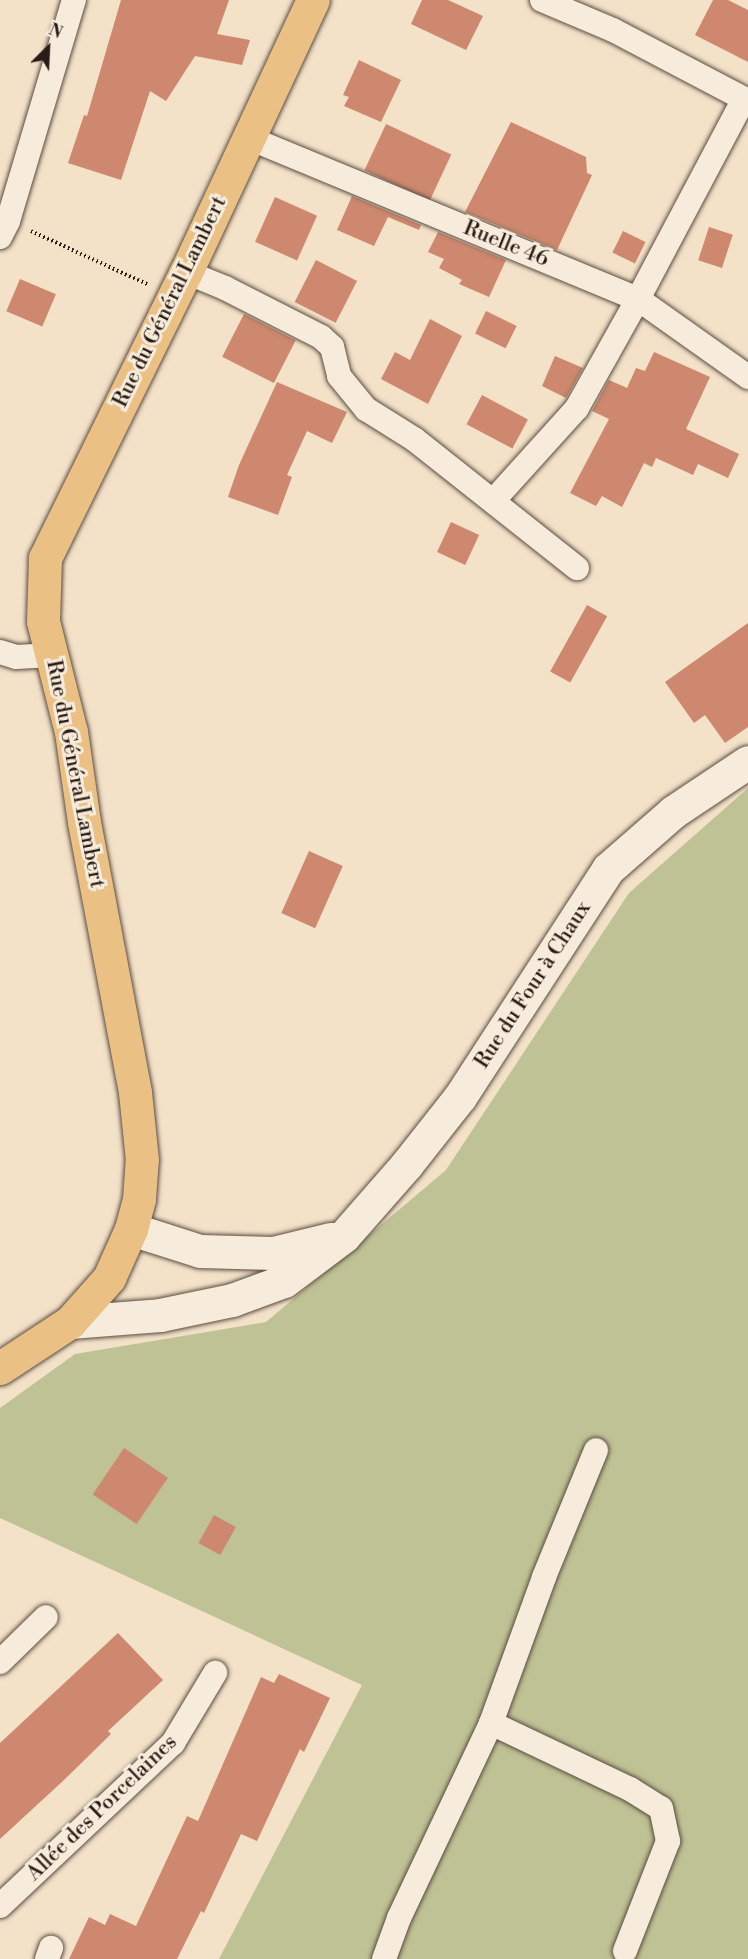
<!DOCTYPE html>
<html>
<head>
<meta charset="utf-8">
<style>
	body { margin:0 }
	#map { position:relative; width:748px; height:1959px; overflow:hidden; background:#f3e1c8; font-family:"Libre Bodoni",serif }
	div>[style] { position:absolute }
	.green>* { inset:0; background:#bec294 }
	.building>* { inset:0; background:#cd886f; transform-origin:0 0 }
	.path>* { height:4px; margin-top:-2px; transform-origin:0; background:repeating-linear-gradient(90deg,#291c16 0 1.5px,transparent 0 4.5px) }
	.roads { filter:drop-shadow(0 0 2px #5c4d42) drop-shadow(0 0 2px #5c4d42) }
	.street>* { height:24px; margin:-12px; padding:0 12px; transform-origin:12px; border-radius:12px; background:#f7ecdb }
	.secondary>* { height:33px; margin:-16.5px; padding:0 16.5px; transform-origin:16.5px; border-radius:16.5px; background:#f7ecdb }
	.primary>* { height:33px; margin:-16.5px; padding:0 16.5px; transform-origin:16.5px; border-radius:16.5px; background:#eac084 }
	span { translate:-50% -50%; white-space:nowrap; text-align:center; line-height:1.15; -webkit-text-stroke:6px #f7ecdb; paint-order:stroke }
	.street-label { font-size:21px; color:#291c16 }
	.north { position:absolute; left:18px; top:18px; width:60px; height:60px; -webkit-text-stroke:4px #f7ecdb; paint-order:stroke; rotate:24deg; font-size:16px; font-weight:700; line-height:24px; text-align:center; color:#291c16 }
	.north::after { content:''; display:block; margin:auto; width:21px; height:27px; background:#291c16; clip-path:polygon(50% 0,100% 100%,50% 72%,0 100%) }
</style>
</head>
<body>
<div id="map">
	<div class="green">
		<div style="clip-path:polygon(748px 788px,748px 1959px,219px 1959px,362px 1685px,0 1518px,0 1408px,75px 1354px,266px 1322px,446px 1170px,629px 893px)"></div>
	</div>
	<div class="building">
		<div style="clip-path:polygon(121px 0,229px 0,217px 34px,250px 40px,242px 65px,195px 56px,166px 101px,150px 91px,121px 180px,68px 163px,84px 115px,87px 116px)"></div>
		<div style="clip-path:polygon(422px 0,448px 0,483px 16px,466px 50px,411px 24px)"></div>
		<div style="clip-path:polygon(713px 0,728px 0,748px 10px,748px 62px,695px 35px)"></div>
		<div style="clip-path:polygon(359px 60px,401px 80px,381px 122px,344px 106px,349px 97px,343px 95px)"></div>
		<div style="clip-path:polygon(511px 122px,586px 157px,587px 173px,592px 175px,557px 250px,465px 212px)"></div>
		<div style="left:386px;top:124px;width:72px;height:51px;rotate:25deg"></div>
		<div style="clip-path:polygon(352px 196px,421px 225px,419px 230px,388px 217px,374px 246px,337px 230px)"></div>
		<div style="left:275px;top:197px;width:46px;height:49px;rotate:24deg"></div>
		<div style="left:709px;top:227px;width:25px;height:35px;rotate:18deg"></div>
		<div style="left:623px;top:231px;width:25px;height:24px;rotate:26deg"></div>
		<div style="clip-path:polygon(438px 232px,506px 260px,489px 297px,459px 284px,462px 280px,439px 268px,444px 259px,428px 252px)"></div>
		<div style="left:316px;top:260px;width:46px;height:47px;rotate:27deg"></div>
		<div style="left:20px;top:279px;width:39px;height:35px;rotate:23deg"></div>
		<div style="left:486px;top:311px;width:34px;height:25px;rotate:26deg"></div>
		<div style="left:244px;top:314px;width:58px;height:48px;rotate:27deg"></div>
		<div style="clip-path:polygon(430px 319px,462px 336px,428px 404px,381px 379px,395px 352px,410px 360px)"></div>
		<div style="clip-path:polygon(654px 352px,710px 377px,686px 429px,739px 454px,728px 478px,698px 464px,693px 475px,656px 458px,652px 467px,644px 463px,622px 507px,602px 496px,596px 506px,570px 493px,609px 419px,592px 411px,609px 380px,627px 388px,636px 368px,645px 371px)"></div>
		<div style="clip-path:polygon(555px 356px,583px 368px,566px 398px,542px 386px)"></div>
		<div style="clip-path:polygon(277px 382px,347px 412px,332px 443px,307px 431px,287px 475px,292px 477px,278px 515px,228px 497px,239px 465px)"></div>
		<div style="left:482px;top:395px;width:52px;height:33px;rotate:28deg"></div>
		<div style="left:451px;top:522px;width:31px;height:33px;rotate:25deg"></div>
		<div style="left:587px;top:605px;width:23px;height:76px;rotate:29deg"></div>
		<div style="clip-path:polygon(748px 623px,748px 727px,725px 743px,705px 715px,694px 723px,665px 682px)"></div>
		<div style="left:309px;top:851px;width:37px;height:68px;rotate:24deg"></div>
		<div style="left:124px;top:1448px;width:53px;height:56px;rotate:34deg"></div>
		<div style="left:214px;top:1515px;width:25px;height:32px;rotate:29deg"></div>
		<div style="clip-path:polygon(118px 1633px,163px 1680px,108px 1731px,111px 1734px,64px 1780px,0 1839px,0 1743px)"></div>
		<div style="clip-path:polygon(279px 1674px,330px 1698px,304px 1752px,300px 1749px,257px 1841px,241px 1834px,204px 1913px,201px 1911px,177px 1959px,69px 1959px,89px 1917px,105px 1925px,110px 1914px,136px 1926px,187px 1816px,198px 1821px,261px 1677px,274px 1683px)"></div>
	</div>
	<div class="path">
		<div style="left:31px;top:231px;width:128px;rotate:24.6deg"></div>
	</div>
	<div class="roads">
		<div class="street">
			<div style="left:542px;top:0;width:77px;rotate:22.9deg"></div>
			<div style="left:613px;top:30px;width:153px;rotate:27.7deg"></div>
			<div style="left:249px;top:138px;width:421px;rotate:22.5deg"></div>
			<div style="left:638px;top:299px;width:135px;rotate:35.3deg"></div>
			<div style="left:0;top:237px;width:18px;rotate:-63deg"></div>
			<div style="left:8px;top:221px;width:231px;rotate:-73.4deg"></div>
			<div style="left:186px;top:272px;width:42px;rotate:22.3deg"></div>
			<div style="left:225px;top:288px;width:108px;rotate:27deg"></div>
			<div style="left:321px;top:337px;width:15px;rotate:42deg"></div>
			<div style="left:332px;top:347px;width:30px;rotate:76deg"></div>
			<div style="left:339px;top:376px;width:43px;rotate:50.7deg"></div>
			<div style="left:366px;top:409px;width:57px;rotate:32deg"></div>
			<div style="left:414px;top:439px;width:208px;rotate:38.4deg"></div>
			<div style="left:493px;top:501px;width:125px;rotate:-47.9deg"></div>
			<div style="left:577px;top:408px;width:125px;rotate:-60.8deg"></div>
			<div style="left:638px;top:299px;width:226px;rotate:-62.1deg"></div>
			<div style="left:0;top:652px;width:17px;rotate:17deg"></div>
			<div style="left:16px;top:657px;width:37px;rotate:-3deg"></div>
			<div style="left:0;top:1662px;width:64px;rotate:-44.4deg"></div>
			<div style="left:491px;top:1723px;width:154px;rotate:25.4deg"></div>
			<div style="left:630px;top:1789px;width:36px;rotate:32deg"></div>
			<div style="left:661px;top:1808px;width:34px;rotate:78deg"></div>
			<div style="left:668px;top:1841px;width:118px;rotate:111.4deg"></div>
			<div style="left:0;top:1906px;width:238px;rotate:-43.3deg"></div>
			<div style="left:173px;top:1743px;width:82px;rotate:-59deg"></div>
			<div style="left:47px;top:1959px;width:12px;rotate:-70deg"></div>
			<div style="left:384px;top:1959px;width:44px;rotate:-69.9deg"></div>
			<div style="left:399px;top:1918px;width:216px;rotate:-64.7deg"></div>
			<div style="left:491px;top:1723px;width:155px;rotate:-70deg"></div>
			<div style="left:544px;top:1577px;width:137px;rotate:-67.7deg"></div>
		</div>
		<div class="secondary">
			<div style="left:131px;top:1229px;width:72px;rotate:17.7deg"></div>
			<div style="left:200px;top:1251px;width:73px;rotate:1.6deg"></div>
			<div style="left:273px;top:1253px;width:59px;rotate:-13.8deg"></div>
			<div style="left:70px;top:1322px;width:90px;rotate:-4.4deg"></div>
			<div style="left:160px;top:1315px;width:74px;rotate:-11.8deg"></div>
			<div style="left:232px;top:1300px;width:55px;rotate:-20.1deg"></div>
			<div style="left:284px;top:1281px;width:75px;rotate:-36.9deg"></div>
			<div style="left:344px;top:1236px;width:96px;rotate:-48.8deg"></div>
			<div style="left:407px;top:1164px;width:85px;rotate:-51.7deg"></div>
			<div style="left:460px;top:1097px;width:272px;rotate:-57deg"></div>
			<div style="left:608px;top:869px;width:86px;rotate:-41.2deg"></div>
			<div style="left:673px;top:812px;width:90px;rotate:-33.7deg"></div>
		</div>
		<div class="primary">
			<div style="left:0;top:1368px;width:84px;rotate:-33.3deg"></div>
			<div style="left:70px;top:1322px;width:59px;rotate:-48.4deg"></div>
			<div style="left:109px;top:1278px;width:54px;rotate:-65.8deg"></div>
			<div style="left:131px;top:1229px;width:31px;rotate:-75deg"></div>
			<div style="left:139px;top:1199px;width:39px;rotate:-86deg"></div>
			<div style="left:142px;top:1160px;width:68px;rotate:-95.9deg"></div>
			<div style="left:135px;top:1092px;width:275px;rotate:-100.7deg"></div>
			<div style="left:84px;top:822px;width:91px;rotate:-98.2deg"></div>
			<div style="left:71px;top:732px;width:114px;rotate:-104.2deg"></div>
			<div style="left:43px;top:621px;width:63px;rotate:-88.2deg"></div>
			<div style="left:45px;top:558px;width:319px;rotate:-63.8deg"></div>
			<div style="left:186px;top:272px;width:300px;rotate:-65deg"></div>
		</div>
	</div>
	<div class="street-label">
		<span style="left:506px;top:244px;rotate:22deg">Ruelle 46</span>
		<span style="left:170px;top:302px;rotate:-64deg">Rue du Général Lambert</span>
		<span style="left:75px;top:774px;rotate:79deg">Rue du Général Lambert</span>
		<span style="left:533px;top:985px;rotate:-57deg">Rue du Four à Chaux</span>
		<span style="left:102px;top:1808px;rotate:-44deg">Allée des Porcelaines</span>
	</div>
	<div class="north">N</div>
</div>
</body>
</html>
